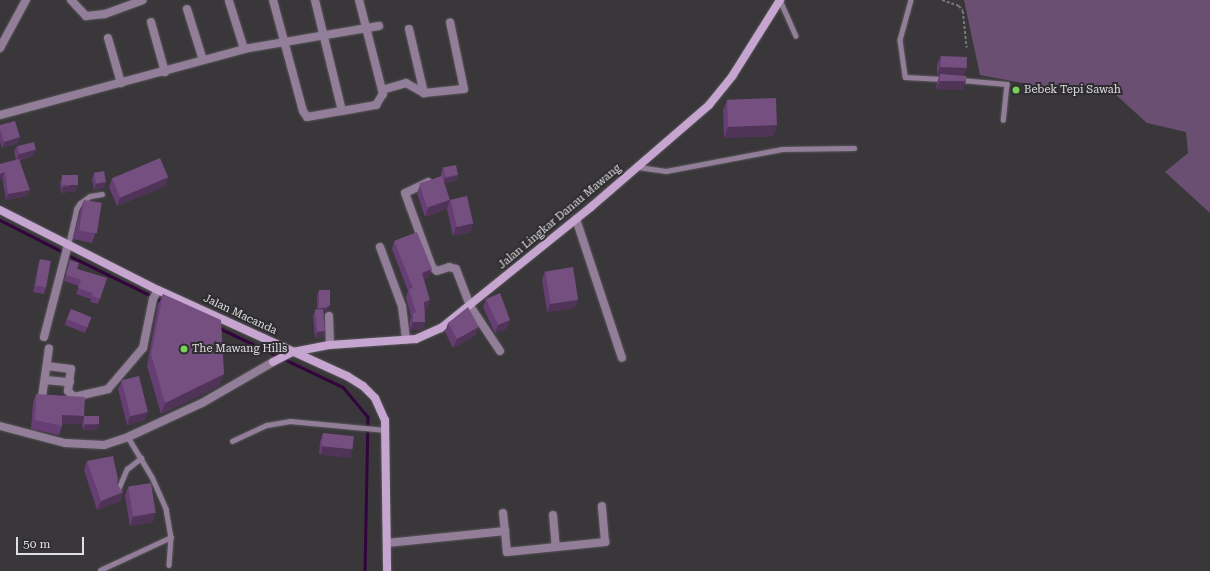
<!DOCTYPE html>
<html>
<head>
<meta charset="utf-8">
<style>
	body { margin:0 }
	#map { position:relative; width:1210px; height:571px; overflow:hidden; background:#39373a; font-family:"Roboto Serif",serif }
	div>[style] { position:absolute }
	.green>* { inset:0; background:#6a4f72 }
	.stream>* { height:2.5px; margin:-1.25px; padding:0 1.25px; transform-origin:1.25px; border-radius:1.25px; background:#31043d }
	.path>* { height:1.5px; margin-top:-0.75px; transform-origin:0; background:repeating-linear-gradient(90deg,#79777a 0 3px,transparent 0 5px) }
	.roads { filter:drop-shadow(0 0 1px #575558) drop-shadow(0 0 1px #575558) }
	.lane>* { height:4.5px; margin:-2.25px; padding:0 2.25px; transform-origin:2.25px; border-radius:2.25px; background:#937e99 }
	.street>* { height:8px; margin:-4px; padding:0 4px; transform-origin:4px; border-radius:4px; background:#937e99 }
	.secondary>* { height:8px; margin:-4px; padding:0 4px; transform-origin:4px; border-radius:4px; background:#c6a5d1 }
	.wall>* { inset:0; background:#673e74; transform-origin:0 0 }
	.shaded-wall>* { inset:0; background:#4f3458; transform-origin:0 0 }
	.building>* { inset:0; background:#744f80; transform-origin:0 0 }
	.dots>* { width:11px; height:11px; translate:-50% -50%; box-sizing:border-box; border:2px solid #2f2d30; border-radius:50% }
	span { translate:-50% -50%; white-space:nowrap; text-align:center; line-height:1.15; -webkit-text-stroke:4px #2f2d30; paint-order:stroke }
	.poi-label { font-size:11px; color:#e0dfe1 }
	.left { translate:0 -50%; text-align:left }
	.street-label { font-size:11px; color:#e0dfe1 }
	.scale { position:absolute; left:16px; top:537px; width:68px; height:18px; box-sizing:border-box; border:2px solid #e0dfe1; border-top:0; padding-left:5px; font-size:12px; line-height:14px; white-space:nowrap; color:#e0dfe1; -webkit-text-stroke:3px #2f2d30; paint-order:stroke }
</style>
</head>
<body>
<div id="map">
	<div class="green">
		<div style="clip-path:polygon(964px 0,1210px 0,1210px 213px,1165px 172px,1188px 153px,1186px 132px,1147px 123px,1105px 85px,1038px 86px,980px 75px)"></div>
	</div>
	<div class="stream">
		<div style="left:0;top:220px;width:71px;rotate:26.9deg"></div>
		<div style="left:68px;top:255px;width:105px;rotate:26.1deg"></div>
		<div style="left:219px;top:328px;width:68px;rotate:25.4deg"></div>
		<div style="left:284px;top:359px;width:65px;rotate:25.4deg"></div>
		<div style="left:343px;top:387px;width:39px;rotate:50deg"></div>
		<div style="left:368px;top:417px;width:154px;rotate:91.1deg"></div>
	</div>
	<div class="path">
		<div style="left:942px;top:0;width:18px;rotate:19deg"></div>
		<div style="left:959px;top:6px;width:6px;rotate:51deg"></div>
		<div style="left:963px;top:11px;width:37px;rotate:84deg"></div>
	</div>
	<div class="roads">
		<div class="lane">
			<div style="left:780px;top:0;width:39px;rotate:66deg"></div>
			<div style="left:911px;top:0;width:41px;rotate:105.4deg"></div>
			<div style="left:900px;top:40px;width:37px;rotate:82deg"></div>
			<div style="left:905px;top:77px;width:38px;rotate:3deg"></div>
			<div style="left:961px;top:80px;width:46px;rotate:5deg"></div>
			<div style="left:1007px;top:84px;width:36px;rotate:96deg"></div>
			<div style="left:638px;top:167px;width:28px;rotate:8deg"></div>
			<div style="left:666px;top:171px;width:118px;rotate:-10.7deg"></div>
			<div style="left:782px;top:149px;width:72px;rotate:-0.8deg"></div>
			<div style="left:68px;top:245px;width:37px;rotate:-77deg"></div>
			<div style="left:76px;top:209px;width:7px;rotate:-56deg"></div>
			<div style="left:80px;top:203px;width:12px;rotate:-35deg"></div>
			<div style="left:90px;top:196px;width:12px;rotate:-9deg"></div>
			<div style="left:128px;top:437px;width:47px;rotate:59deg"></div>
			<div style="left:152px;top:477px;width:35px;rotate:66deg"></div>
			<div style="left:166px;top:509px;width:28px;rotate:80deg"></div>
			<div style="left:171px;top:537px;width:28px;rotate:94deg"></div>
			<div style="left:232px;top:441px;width:38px;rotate:-25deg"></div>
			<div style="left:267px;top:425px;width:23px;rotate:-10deg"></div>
			<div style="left:290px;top:421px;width:96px;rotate:5.4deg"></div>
			<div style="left:117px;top:492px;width:25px;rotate:-67deg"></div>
			<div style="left:127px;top:469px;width:18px;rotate:-38deg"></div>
			<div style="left:100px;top:570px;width:78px;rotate:-24.9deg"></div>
		</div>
		<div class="street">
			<div style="left:71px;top:0;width:22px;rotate:47deg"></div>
			<div style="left:86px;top:16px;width:19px;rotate:-6deg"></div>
			<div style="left:105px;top:14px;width:40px;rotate:-20.2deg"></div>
			<div style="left:273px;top:0;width:115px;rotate:74.9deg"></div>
			<div style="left:303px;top:111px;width:7px;rotate:56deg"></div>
			<div style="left:307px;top:117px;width:36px;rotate:-10deg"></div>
			<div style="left:342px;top:111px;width:114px;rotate:-103.7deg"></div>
			<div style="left:229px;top:1px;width:50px;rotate:72.6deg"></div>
			<div style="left:187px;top:9px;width:53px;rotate:72.6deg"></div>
			<div style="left:151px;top:22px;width:52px;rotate:74.4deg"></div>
			<div style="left:409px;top:29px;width:66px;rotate:76.8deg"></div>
			<div style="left:108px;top:38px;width:47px;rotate:73.9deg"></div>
			<div style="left:0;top:48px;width:55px;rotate:-61.6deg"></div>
			<div style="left:382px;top:90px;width:25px;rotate:-16deg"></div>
			<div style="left:406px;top:83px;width:21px;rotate:29deg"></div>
			<div style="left:424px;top:93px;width:40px;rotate:-5.7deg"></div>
			<div style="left:464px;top:89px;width:68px;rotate:-101.8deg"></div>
			<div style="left:342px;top:111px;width:35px;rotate:-10deg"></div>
			<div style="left:376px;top:105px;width:13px;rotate:-58deg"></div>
			<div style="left:383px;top:94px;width:97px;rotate:-104.3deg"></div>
			<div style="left:0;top:115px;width:253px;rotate:-15.1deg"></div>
			<div style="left:244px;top:49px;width:137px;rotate:-9.7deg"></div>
			<div style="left:428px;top:182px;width:25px;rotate:154deg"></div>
			<div style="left:405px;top:193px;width:79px;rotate:70deg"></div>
			<div style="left:432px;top:267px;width:6px;rotate:39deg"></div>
			<div style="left:437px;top:271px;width:13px;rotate:-18deg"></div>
			<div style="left:449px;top:267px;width:7px;rotate:16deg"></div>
			<div style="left:456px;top:269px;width:40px;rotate:69deg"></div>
			<div style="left:470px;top:306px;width:54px;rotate:56.3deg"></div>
			<div style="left:576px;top:219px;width:146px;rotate:71.7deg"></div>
			<div style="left:380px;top:247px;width:63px;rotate:69.6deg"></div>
			<div style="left:402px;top:306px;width:34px;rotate:83deg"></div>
			<div style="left:329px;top:316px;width:29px;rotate:88deg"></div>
			<div style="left:44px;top:337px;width:95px;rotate:-75.4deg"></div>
			<div style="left:47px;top:366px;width:24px;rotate:7deg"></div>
			<div style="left:71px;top:369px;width:22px;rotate:98deg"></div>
			<div style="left:68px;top:391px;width:8px;rotate:45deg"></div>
			<div style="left:74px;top:397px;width:35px;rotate:-13deg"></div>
			<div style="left:108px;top:389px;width:54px;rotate:-49.5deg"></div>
			<div style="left:143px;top:348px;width:50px;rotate:-78.5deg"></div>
			<div style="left:153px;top:299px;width:10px;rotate:-61deg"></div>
			<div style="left:45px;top:380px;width:25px;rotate:5deg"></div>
			<div style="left:42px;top:397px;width:49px;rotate:-81.9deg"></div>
			<div style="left:0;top:426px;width:67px;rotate:14.7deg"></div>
			<div style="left:65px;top:443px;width:39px;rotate:3deg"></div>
			<div style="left:104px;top:445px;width:25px;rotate:-18deg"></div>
			<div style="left:128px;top:437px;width:81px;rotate:-24.7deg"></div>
			<div style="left:202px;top:403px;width:82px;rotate:-30deg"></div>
			<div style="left:503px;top:513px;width:18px;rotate:84deg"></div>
			<div style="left:553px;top:515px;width:32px;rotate:85deg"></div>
			<div style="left:387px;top:543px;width:119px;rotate:-5.8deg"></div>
			<div style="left:505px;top:531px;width:21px;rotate:85deg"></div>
			<div style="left:507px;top:552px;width:99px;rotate:-5.8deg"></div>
			<div style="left:605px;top:542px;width:36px;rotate:-95deg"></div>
		</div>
		<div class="secondary">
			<div style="left:0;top:210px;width:177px;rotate:26.9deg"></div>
			<div style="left:158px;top:290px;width:208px;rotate:24.5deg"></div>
			<div style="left:347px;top:376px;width:19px;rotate:32deg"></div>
			<div style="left:363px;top:386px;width:17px;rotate:45deg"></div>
			<div style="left:375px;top:398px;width:24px;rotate:66deg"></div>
			<div style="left:385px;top:420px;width:151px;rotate:89.2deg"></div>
			<div style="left:273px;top:362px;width:22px;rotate:-27deg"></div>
			<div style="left:293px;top:352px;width:38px;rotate:-11deg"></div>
			<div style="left:330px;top:345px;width:86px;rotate:-4deg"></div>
			<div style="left:416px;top:339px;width:27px;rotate:-24deg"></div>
			<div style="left:441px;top:328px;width:193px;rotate:-38.9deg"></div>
			<div style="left:591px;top:207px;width:156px;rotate:-40.8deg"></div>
			<div style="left:709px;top:105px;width:38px;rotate:-51deg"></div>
			<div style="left:733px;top:75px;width:89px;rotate:-57.9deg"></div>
		</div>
	</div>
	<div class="wall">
		<div style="clip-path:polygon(941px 56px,964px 76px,963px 90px,936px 89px,937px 83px,939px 76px,937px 75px,937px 65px)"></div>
		<div style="clip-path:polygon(727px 100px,777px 125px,773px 136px,724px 138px,723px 111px)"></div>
		<div style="clip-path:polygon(0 125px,18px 143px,2px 148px,0 142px)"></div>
		<div style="clip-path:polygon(17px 146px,33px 156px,20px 160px,27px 196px,6px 200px,0 164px,16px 160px,14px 151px)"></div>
		<div style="clip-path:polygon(443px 167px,458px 175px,456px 181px,444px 183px,450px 200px,473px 223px,470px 232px,453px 236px,447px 209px,425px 217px,417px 193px,420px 185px,441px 176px,441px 173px)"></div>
		<div style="clip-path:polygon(94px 173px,106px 182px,104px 188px,94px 190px,92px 179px)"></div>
		<div style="clip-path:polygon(62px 177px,76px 191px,61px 193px,60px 183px)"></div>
		<div style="clip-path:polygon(168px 177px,165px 186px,117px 206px,109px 187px,112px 178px)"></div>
		<div style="clip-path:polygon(84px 200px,95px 234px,92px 243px,73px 239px,81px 208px)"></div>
		<div style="clip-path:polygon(394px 241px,429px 277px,424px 279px,428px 308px,425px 309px,425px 322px,422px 330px,410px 330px,410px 321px,411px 316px,406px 297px,408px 291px,392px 249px)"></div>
		<div style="clip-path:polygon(40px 259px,46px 288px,44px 294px,33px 292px,38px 265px)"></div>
		<div style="clip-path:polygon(70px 260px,77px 269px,107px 278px,98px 304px,90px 302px,91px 299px,76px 294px,79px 286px,64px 281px)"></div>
		<div style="clip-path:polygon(545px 271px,578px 300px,574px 308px,547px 312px,542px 280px)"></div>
		<div style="clip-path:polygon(319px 290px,328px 311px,324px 314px,325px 331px,323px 337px,315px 338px,313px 316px,315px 310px,317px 310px,317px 296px)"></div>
		<div style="clip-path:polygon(163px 294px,224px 374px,219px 386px,161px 414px,147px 366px,158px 305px)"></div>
		<div style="clip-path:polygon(486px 299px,510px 320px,506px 329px,495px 333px,483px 307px)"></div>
		<div style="left:71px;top:309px;width:22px;height:17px;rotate:22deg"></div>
		<div style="clip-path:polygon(448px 323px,476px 335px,453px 348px,445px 332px)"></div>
		<div style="clip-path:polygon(122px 381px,145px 420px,127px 425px,118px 389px)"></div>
		<div style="clip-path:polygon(36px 394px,81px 424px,62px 424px,62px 426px,59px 435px,31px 429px,33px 403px)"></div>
		<div style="clip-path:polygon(84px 417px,99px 424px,97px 430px,83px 430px,82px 423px)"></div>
		<div style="clip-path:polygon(323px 433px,352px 449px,349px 457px,319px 454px,320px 442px)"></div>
		<div style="clip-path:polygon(87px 461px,123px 492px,120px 501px,97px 510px,84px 470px)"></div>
		<div style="clip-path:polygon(128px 487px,153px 522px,130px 526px,125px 496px)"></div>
	</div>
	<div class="shaded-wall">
		<div style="clip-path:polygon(940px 67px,967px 68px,963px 77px,940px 74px,939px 76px,937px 75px)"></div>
		<div style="clip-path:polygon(940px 81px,966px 81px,963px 90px,936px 89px)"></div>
		<div style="clip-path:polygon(777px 125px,773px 136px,724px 138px,728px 127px)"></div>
		<div style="clip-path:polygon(20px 137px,18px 143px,2px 148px,4px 142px)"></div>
		<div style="clip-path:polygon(36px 150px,33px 156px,17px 160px,19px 154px)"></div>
		<div style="clip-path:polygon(5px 172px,2px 178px,0 179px,0 174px)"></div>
		<div style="clip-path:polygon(458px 175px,456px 181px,443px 184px,445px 178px)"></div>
		<div style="clip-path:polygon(168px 177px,165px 186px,117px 206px,120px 197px)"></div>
		<div style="clip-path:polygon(106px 182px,104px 188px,94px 190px,96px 184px)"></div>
		<div style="clip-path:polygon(78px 185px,76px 191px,61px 193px,63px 187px)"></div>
		<div style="clip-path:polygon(30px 190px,27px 196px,6px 200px,8px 194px)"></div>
		<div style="clip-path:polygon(450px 200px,447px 209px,425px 217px,428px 208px)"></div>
		<div style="clip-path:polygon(473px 223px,470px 232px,453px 236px,456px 227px)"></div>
		<div style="clip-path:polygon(432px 269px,429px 277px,420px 281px,422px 273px)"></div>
		<div style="clip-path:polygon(430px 300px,428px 308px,421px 309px,424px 302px)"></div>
		<div style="clip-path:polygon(578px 300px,574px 308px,547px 312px,550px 304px)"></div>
		<div style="clip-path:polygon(330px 305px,328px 311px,324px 314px,316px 314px,319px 308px)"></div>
		<div style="clip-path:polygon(510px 320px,506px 329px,495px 333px,498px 325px)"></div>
		<div style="clip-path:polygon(413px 322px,425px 322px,422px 330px,410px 330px)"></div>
		<div style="clip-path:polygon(479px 327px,476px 335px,453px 348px,457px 339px)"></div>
		<div style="clip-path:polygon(325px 331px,323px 337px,315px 338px,317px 332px)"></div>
		<div style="clip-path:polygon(224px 374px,219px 386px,161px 414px,165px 403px)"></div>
		<div style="clip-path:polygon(148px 412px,145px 420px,127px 425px,130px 416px)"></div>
		<div style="clip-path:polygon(62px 415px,84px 416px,81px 424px,59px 424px)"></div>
		<div style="clip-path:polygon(99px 424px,97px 430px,83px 430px,85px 425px)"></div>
		<div style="left:322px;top:446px;width:30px;height:9px;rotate:6deg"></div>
		<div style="clip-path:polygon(123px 492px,120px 501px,97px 510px,101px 501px)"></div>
		<div style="clip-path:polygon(156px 513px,153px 522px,130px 526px,133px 517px)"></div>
	</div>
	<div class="building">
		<div style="left:941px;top:56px;width:26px;height:11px;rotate:2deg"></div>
		<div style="clip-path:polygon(940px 74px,966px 76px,966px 81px,940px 81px)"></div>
		<div style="left:776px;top:98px;width:27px;height:49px;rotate:88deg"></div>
		<div style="clip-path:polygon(15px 121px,20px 137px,4px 142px,0 129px,0 125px)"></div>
		<div style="left:34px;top:142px;width:8px;height:17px;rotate:76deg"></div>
		<div style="left:160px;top:158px;width:21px;height:52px;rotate:67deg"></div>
		<div style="clip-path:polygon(19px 159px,30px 190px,8px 194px,5px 172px,0 174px,0 164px)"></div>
		<div style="left:456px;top:165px;width:10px;height:13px;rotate:79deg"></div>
		<div style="left:104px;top:171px;width:11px;height:10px;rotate:80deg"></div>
		<div style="left:78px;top:175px;width:10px;height:16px;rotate:90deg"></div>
		<div style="left:442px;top:176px;width:25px;height:24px;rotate:72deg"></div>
		<div style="left:467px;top:196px;width:28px;height:17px;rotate:77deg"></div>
		<div style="left:84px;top:200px;width:18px;height:31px;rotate:9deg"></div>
		<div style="clip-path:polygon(417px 232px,432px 269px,422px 273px,430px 300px,424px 302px,425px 322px,413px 322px,413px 313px,416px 313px,409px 289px,413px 288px,394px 241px)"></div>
		<div style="left:40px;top:259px;width:11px;height:27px;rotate:10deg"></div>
		<div style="clip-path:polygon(70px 260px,79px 263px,77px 269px,107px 278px,100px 299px,92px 296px,93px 293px,78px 288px,81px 280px,66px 275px)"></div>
		<div style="left:573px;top:267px;width:33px;height:28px;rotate:81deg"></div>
		<div style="clip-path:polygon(319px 290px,330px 290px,330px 305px,326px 308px,319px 308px)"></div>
		<div style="clip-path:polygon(500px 293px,510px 320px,498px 325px,486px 299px)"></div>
		<div style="clip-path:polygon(163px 294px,221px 320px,224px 374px,165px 403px,151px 354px)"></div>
		<div style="clip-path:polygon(468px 307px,479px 327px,457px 339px,448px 323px)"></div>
		<div style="left:71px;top:309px;width:22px;height:11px;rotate:22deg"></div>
		<div style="left:323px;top:309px;width:22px;height:8px;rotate:85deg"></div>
		<div style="left:139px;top:376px;width:37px;height:18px;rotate:76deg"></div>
		<div style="clip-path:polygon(36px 394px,85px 397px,84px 416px,62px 415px,62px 426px,35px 420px)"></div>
		<div style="left:99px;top:416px;width:8px;height:15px;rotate:90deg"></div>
		<div style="left:323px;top:433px;width:31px;height:13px;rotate:6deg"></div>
		<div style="clip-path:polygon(113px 456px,118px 479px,117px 484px,123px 492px,101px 501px,87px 461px)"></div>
		<div style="left:151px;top:483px;width:30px;height:23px;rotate:81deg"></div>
	</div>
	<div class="dots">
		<div style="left:1016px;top:90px;background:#7ad157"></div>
		<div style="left:184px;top:349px;background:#7ad157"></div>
	</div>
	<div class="poi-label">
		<span class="left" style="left:1024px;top:90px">Bebek Tepi Sawah</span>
		<span class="left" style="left:192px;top:349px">The Mawang Hills</span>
	</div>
	<div class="street-label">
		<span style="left:560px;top:217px;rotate:-40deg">Jalan Lingkar Danau Mawang</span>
		<span style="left:240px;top:315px;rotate:25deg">Jalan Macanda</span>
	</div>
	<div class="scale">50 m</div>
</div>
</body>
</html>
